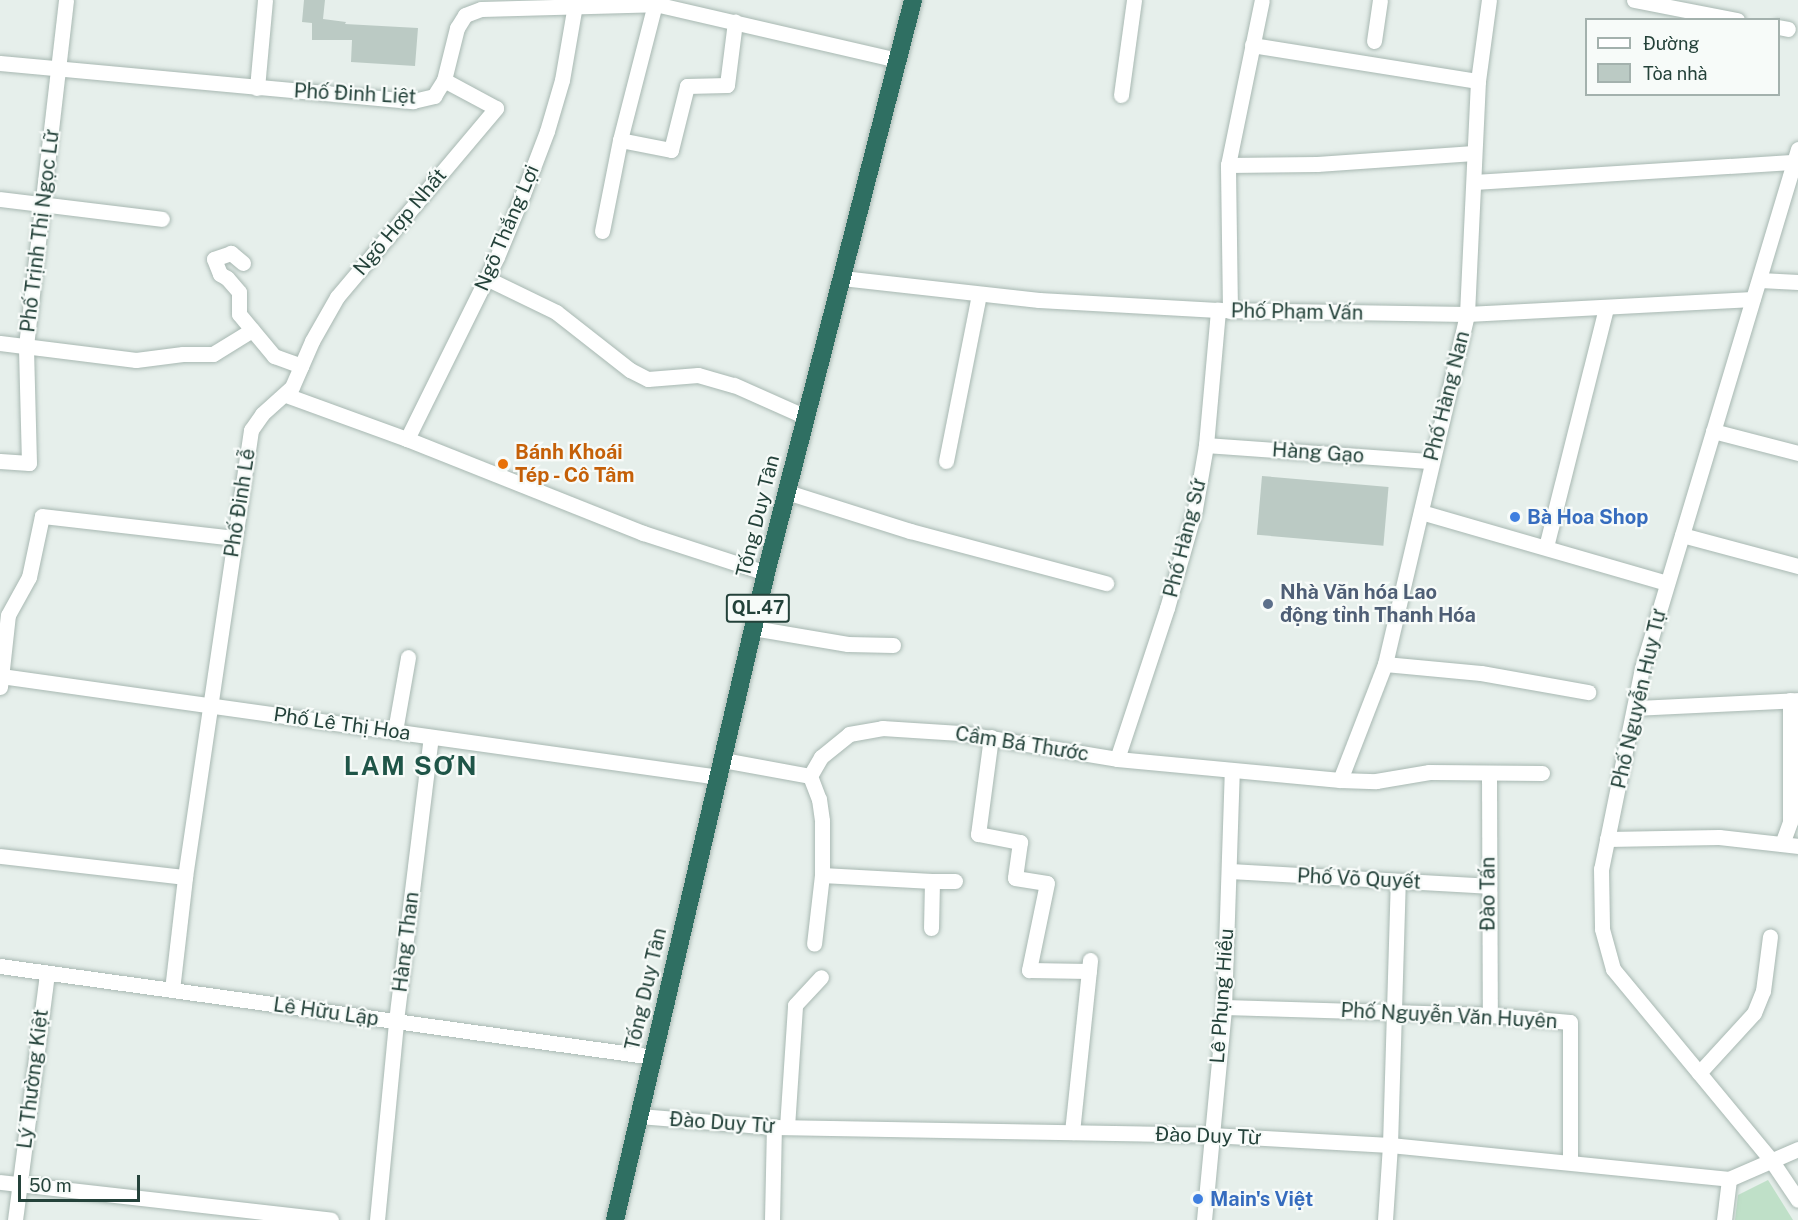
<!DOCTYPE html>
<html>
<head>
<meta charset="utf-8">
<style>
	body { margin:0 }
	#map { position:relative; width:1798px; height:1220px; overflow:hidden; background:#e6efeb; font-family:"Public Sans",sans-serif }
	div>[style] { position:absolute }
	.green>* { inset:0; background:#bfe0c8 }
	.building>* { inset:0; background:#bbcac4; transform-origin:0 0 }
	.roads { filter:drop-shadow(0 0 2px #a8b8b2) drop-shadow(0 0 2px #a8b8b2) }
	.minor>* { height:15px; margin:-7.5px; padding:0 7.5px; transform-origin:7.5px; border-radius:7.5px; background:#fff }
	.highway>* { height:18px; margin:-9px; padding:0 9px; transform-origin:9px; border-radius:9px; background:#2f6f62 }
	.dots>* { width:16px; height:16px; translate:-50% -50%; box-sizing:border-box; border:3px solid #f7fbf9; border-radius:50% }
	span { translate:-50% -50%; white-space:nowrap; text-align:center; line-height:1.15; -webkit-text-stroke:4.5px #f7fbf9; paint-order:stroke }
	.shield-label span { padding:2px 4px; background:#f7fbf9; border:2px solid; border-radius:4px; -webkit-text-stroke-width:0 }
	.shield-label { font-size:18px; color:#24423a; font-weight:700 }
	.street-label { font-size:20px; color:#24423a }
	.food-label { font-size:20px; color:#c56008; font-weight:700 }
	.left { translate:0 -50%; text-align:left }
	.shop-label { font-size:20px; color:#366cbe; font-weight:700 }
	.service-label { font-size:20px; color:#4e5e75; font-weight:700 }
	.district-label { font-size:26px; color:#1f5548; font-weight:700; letter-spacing:1.5px }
	.legend { position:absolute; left:1585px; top:18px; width:195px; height:78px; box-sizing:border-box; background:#f7fbf9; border:2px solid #a3b1ad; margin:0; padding:8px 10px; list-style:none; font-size:18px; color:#24423a }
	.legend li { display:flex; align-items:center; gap:12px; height:30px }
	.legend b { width:30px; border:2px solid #a3b1ad }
	.scale { position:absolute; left:18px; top:1175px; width:122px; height:27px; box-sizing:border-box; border:3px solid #24423a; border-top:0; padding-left:8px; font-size:18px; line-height:21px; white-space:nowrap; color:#24423a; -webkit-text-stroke:4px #f7fbf9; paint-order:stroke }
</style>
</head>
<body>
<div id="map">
	<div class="green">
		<div style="clip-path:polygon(1768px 1180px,1793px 1220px,1735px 1220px,1738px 1195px)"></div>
	</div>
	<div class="building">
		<div style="clip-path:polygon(304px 0,325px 0,323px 19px,346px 22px,345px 24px,418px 28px,415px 66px,351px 62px,352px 40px,312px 40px,312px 23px,302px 22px)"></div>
		<div style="left:1262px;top:476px;width:127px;height:59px;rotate:5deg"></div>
	</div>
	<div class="roads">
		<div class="minor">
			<div style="left:1634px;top:0;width:105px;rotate:11deg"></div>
			<div style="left:1778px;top:27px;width:10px;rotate:11deg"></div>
			<div style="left:1374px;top:41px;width:41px;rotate:-81.7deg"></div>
			<div style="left:1252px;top:45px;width:229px;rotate:9.1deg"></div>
			<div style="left:0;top:63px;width:415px;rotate:5.3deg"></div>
			<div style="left:413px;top:101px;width:22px;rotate:-13deg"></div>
			<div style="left:434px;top:96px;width:19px;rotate:-58deg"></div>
			<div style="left:444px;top:80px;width:54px;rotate:-76deg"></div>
			<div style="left:457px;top:28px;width:15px;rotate:-58deg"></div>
			<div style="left:465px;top:15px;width:17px;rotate:-21deg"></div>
			<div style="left:481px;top:9px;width:174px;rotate:-1.6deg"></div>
			<div style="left:655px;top:4px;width:249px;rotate:13deg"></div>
			<div style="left:257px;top:88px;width:88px;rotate:-84.8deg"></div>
			<div style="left:1121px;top:95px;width:96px;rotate:-82.2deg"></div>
			<div style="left:620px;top:140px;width:52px;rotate:11.1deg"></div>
			<div style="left:671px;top:150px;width:66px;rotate:-76deg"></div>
			<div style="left:687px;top:86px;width:40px;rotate:-1.4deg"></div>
			<div style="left:727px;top:85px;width:64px;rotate:-82.8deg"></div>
			<div style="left:1798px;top:149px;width:542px;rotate:106.73deg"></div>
			<div style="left:1642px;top:668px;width:205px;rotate:101.5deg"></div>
			<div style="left:1601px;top:869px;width:60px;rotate:89deg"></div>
			<div style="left:1602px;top:929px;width:41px;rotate:74.6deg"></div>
			<div style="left:1613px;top:969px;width:248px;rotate:50.4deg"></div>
			<div style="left:1771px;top:1160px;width:48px;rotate:56deg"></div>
			<div style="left:1228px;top:165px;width:89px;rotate:-0.6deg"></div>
			<div style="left:1317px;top:164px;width:157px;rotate:-4deg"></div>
			<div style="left:1474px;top:182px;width:322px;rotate:-3.6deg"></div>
			<div style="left:0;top:199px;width:163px;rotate:7deg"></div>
			<div style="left:602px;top:231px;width:93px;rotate:-78.8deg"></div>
			<div style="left:620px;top:140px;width:140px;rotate:-75.6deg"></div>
			<div style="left:243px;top:263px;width:16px;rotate:-140deg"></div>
			<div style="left:231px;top:253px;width:18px;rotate:161deg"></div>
			<div style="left:214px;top:259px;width:16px;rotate:68deg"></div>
			<div style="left:220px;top:274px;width:8px;rotate:30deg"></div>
			<div style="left:227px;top:278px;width:18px;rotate:49deg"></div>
			<div style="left:239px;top:292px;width:22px;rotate:90deg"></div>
			<div style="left:239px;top:314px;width:55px;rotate:50.2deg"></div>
			<div style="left:274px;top:356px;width:29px;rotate:20deg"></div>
			<div style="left:486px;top:278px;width:78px;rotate:25.9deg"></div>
			<div style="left:556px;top:312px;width:94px;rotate:38.1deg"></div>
			<div style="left:630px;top:370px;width:20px;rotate:27deg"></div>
			<div style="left:648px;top:379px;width:50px;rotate:-4.6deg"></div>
			<div style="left:698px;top:375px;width:37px;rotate:16deg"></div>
			<div style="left:734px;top:385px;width:79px;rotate:24deg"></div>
			<div style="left:842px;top:278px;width:198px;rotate:6.4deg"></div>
			<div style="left:1039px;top:300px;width:179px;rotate:3.2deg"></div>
			<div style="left:1218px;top:310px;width:249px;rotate:0.9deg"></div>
			<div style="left:1467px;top:314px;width:286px;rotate:-3deg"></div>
			<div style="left:1760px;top:280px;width:38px;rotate:3deg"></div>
			<div style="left:1230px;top:311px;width:146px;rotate:-90.8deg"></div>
			<div style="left:1228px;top:165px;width:168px;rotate:-78.4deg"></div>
			<div style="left:0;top:343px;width:137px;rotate:7.1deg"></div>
			<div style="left:136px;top:360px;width:47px;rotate:-7.3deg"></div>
			<div style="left:183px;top:354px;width:30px"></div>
			<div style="left:213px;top:354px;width:46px;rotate:-31.6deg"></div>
			<div style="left:286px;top:395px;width:129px;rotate:20deg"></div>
			<div style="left:407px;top:439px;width:254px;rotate:21.7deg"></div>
			<div style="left:643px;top:533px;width:129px;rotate:18deg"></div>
			<div style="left:1713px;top:431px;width:88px;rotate:14.5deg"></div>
			<div style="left:407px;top:439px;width:203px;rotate:-63.7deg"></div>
			<div style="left:497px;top:257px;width:68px;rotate:-67.6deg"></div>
			<div style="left:523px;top:194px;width:67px;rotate:-69.1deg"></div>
			<div style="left:547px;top:131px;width:53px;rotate:-73.6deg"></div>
			<div style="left:562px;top:80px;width:76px;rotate:-80.2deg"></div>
			<div style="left:1206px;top:445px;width:226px;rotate:4.1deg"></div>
			<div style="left:0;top:461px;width:29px;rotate:4deg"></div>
			<div style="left:29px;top:463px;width:117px;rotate:-91.5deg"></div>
			<div style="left:26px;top:346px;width:348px;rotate:-83.4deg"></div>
			<div style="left:946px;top:461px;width:169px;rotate:-78.8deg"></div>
			<div style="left:787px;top:492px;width:129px;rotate:17.6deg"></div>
			<div style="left:910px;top:531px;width:203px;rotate:14.9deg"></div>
			<div style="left:1421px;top:512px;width:256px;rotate:16.1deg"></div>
			<div style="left:1682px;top:535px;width:120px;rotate:15deg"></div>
			<div style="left:1546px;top:547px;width:246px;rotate:-75.9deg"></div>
			<div style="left:753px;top:628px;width:96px;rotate:9.6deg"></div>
			<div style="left:848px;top:644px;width:45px;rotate:1.3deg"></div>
			<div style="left:1385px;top:664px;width:96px;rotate:5.4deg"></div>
			<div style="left:1481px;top:673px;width:109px;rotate:10.1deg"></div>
			<div style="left:1px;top:676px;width:725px;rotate:8.01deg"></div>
			<div style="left:0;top:687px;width:72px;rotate:-83.7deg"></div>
			<div style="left:8px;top:615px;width:43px;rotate:-61.1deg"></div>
			<div style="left:29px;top:577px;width:62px;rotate:-78deg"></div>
			<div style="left:42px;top:516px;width:193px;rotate:6.5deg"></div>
			<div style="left:1635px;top:708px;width:163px;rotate:-2.8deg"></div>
			<div style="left:395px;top:731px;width:75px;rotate:-80deg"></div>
			<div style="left:991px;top:737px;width:98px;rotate:97.6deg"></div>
			<div style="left:978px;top:834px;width:43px;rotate:10.8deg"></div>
			<div style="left:1020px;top:842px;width:36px;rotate:98deg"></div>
			<div style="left:1015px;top:878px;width:32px;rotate:9deg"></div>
			<div style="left:1047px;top:883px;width:89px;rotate:101.7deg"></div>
			<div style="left:1029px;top:970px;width:60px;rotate:1deg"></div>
			<div style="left:1117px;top:759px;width:159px;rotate:-71.7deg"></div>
			<div style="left:1167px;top:608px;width:103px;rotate:-74.2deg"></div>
			<div style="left:1195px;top:509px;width:65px;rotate:-80.2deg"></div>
			<div style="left:1206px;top:445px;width:136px;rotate:-84.9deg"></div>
			<div style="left:723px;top:760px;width:88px;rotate:10.4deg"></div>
			<div style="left:1489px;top:774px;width:241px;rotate:89.8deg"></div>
			<div style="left:810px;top:776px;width:22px;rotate:-60deg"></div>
			<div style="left:821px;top:757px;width:36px;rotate:-39deg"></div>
			<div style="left:849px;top:734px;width:34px;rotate:-10deg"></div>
			<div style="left:882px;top:728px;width:78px;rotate:3.7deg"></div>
			<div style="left:960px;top:733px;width:159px;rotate:9.4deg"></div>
			<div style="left:1117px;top:759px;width:224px;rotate:5.4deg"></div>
			<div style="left:1340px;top:780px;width:36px;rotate:2deg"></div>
			<div style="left:1376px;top:781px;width:54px;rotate:-9.6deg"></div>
			<div style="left:1429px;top:772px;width:113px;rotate:0.5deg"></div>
			<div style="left:810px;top:776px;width:25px;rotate:69deg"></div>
			<div style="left:819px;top:799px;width:22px;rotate:82deg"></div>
			<div style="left:822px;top:821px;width:54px;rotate:90deg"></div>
			<div style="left:822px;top:875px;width:69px;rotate:96.6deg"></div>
			<div style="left:1340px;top:780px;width:124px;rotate:-68.8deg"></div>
			<div style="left:1385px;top:664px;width:359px;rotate:-76.8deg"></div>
			<div style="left:1467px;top:314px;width:233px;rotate:-87.3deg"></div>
			<div style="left:1478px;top:81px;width:82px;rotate:-82.3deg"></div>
			<div style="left:1607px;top:839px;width:112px;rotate:-1deg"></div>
			<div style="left:1719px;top:837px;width:80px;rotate:6.5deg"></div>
			<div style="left:1782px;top:844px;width:23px;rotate:-70deg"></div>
			<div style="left:1790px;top:822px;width:122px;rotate:-90deg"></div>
			<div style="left:0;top:856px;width:186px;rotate:6.5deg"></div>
			<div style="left:1230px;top:871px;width:258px;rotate:3.3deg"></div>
			<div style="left:822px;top:875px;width:110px;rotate:3.1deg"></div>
			<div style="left:932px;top:881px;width:47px;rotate:91.2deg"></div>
			<div style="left:932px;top:881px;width:23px"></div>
			<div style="left:0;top:966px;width:659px;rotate:7.93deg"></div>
			<div style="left:172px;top:990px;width:114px;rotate:-83.4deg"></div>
			<div style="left:185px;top:877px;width:452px;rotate:-81.6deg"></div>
			<div style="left:251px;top:430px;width:19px;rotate:-55deg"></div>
			<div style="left:262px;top:414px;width:40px;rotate:-42deg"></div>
			<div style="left:292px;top:387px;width:50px;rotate:-66.5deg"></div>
			<div style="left:312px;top:341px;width:51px;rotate:-60.4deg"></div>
			<div style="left:337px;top:297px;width:247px;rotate:-49.9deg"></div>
			<div style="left:496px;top:108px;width:59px;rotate:-151.7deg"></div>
			<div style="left:1224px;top:1007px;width:266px;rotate:1.7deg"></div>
			<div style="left:1490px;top:1015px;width:80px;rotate:5deg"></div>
			<div style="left:1570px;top:1022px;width:140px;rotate:90deg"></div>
			<div style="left:1699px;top:1073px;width:81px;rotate:-47.5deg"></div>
			<div style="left:1754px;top:1013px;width:24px;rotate:-68deg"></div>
			<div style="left:1763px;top:991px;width:55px;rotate:-82.7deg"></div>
			<div style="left:639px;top:1116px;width:135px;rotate:4.7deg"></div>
			<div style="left:774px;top:1127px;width:437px;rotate:1deg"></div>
			<div style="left:1211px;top:1135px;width:179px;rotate:3.2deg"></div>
			<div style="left:1390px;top:1145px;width:341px;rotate:5.7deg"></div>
			<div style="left:1729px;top:1179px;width:75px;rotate:-23.5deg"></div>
			<div style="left:787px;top:1127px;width:122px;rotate:-86.2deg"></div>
			<div style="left:795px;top:1005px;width:38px;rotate:-47deg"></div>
			<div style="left:1072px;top:1132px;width:173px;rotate:-84deg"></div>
			<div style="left:0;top:1182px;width:333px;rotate:6.5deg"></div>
			<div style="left:15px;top:1220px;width:249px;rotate:-82.6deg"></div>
			<div style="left:377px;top:1220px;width:200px;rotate:-84.5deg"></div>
			<div style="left:396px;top:1021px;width:286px;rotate:-83deg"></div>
			<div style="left:772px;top:1220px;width:93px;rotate:-88.8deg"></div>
			<div style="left:1204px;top:1220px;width:214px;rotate:-84.6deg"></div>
			<div style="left:1224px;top:1007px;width:236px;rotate:-88.1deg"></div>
			<div style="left:1385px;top:1220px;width:75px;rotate:-86.2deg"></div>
			<div style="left:1390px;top:1145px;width:264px;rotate:-88.3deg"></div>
			<div style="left:1724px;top:1220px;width:41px;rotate:-83deg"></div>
		</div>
		<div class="highway">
			<div style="left:615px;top:1220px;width:664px;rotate:-76.86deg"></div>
			<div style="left:766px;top:573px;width:592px;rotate:-75.61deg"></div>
		</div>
	</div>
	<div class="dots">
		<div style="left:503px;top:464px;background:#e8710a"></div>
		<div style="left:1515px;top:517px;background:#3f7fe0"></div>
		<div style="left:1268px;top:604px;background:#5c6f8a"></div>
		<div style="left:1198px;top:1199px;background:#3f7fe0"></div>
	</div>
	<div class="shield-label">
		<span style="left:758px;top:608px">QL.47</span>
	</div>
	<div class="street-label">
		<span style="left:355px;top:94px;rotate:3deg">Phố Đinh Liệt</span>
		<span style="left:400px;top:222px;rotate:-50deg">Ngõ Hợp Nhất</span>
		<span style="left:507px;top:228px;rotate:-67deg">Ngõ Thắng Lợi</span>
		<span style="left:40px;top:231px;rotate:-83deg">Phố Trịnh Thị Ngọc Lữ</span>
		<span style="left:1297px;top:312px;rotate:1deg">Phố Phạm Vấn</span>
		<span style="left:1447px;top:396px;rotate:-76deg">Phố Hàng Nan</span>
		<span style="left:1318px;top:453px;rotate:4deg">Hàng Gạo</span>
		<span style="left:240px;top:503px;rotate:-81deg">Phố Đinh Lễ</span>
		<span style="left:758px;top:516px;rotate:-76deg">Tống Duy Tân</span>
		<span style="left:1185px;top:538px;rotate:-76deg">Phố Hàng Sứ</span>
		<span style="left:1639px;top:699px;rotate:-77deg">Phố Nguyễn Huy Tự</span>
		<span style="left:342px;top:724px;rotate:8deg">Phố Lê Thị Hoa</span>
		<span style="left:1022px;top:744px;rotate:9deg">Cầm Bá Thước</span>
		<span style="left:1359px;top:879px;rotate:3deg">Phố Võ Quyết</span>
		<span style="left:1488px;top:894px;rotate:-90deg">Đào Tấn</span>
		<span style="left:406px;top:942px;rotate:-83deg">Hàng Than</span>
		<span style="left:646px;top:989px;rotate:-77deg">Tống Duy Tân</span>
		<span style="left:1222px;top:996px;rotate:-86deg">Lê Phụng Hiểu</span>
		<span style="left:326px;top:1012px;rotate:8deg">Lê Hữu Lập</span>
		<span style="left:1449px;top:1016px;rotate:3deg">Phố Nguyễn Văn Huyên</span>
		<span style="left:33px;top:1079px;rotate:-83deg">Lý Thường Kiệt</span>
		<span style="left:722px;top:1123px;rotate:4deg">Đào Duy Từ</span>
		<span style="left:1208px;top:1136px;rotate:2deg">Đào Duy Từ</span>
	</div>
	<div class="food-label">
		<span class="left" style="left:515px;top:464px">Bánh Khoái<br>Tép - Cô Tâm</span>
	</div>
	<div class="shop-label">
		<span class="left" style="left:1527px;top:517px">Bà Hoa Shop</span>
		<span class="left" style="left:1210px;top:1199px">Main's Việt</span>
	</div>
	<div class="service-label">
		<span class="left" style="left:1280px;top:604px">Nhà Văn hóa Lao<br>động tỉnh Thanh Hóa</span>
	</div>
	<div class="district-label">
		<span style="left:411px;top:766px">LAM SƠN</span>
	</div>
	<ul class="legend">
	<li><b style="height:8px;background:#fff"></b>Đường</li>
	<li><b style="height:16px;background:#bbcac4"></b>Tòa nhà</li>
	</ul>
	<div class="scale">50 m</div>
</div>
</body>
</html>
